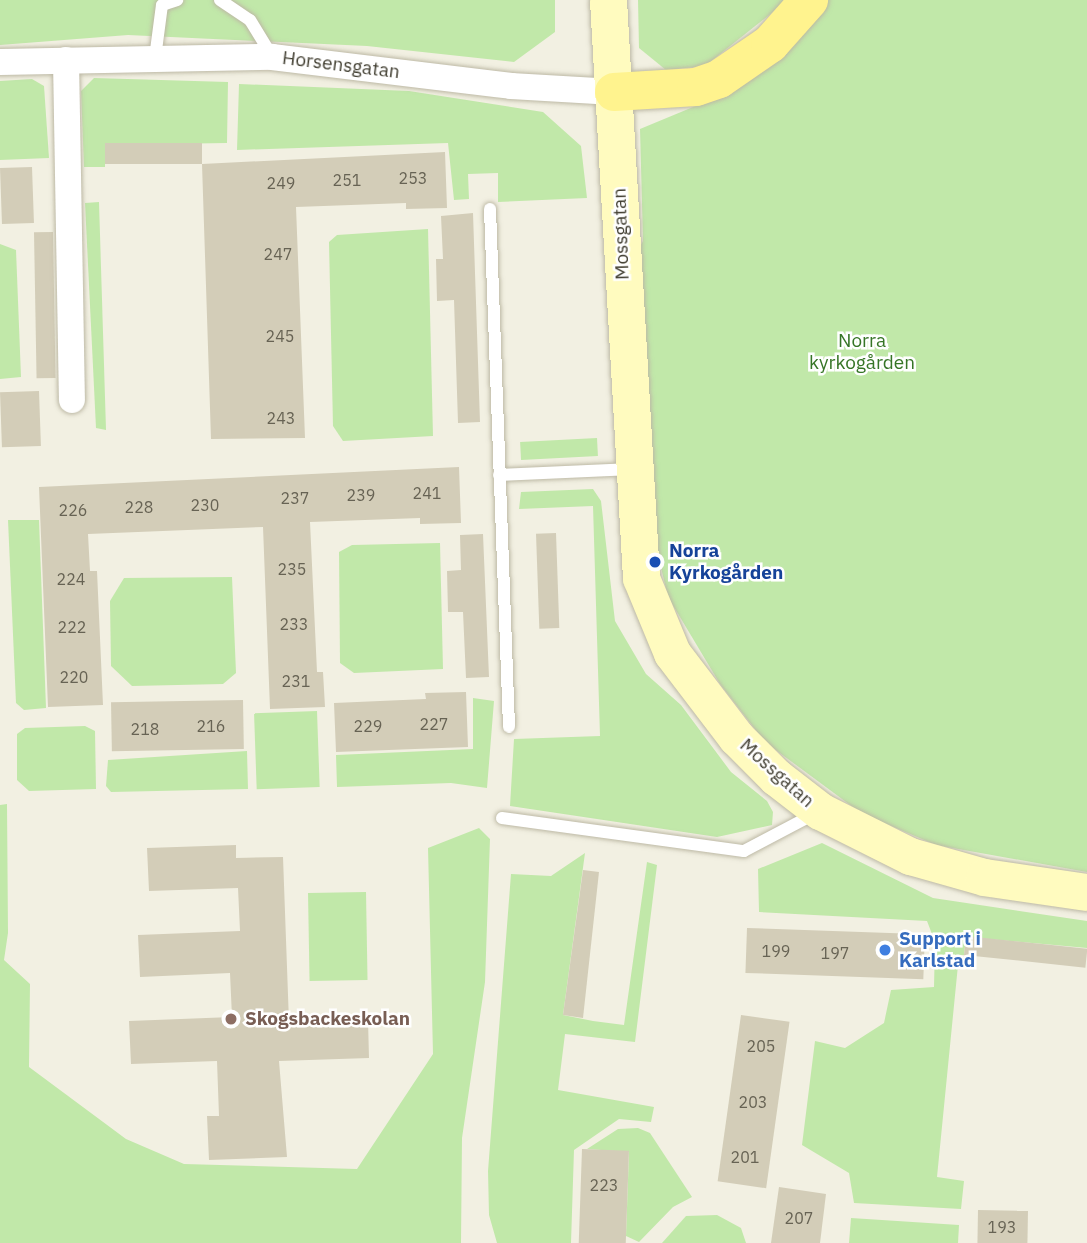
<!DOCTYPE html>
<html>
<head>
<meta charset="utf-8">
<style>
	body { margin:0 }
	#map { position:relative; width:1087px; height:1243px; overflow:hidden; background:#f2f0e2; font-family:"IBM Plex Sans",sans-serif }
	div>[style] { position:absolute }
	.green>* { inset:0; background:#c1e8a9; transform-origin:0 0 }
	.building>* { inset:0; background:#d3cdb8; transform-origin:0 0 }
	.roads { filter:drop-shadow(0 0 2px #bdb9a5) drop-shadow(0 0 2px #bdb9a5) }
	.lane>* { height:12px; margin:-6px; padding:0 6px; transform-origin:6px; border-radius:6px; background:#fff }
	.street>* { height:26px; margin:-13px; padding:0 13px; transform-origin:13px; border-radius:13px; background:#fff }
	.secondary>* { height:37px; margin:-18.5px; padding:0 18.5px; transform-origin:18.5px; border-radius:18.5px; background:#fffbbf }
	.primary>* { height:38px; margin:-19px; padding:0 19px; transform-origin:19px; border-radius:19px; background:#fff38e }
	.dots>* { width:19px; height:19px; translate:-50% -50%; box-sizing:border-box; border:4px solid #fff; border-radius:50% }
	span { translate:-50% -50%; white-space:nowrap; text-align:center; line-height:1.15; -webkit-text-stroke:5px #fff; paint-order:stroke }
	.number-label { font-size:16px; color:#676354 }
	.number-label span { -webkit-text-stroke-width:0 }
	.street-label { font-size:19px; color:#434033 }
	.park-label { font-size:19px; color:#367526 }
	.transit-label { font-size:19px; color:#164399; font-weight:700 }
	.left { translate:0 -50%; text-align:left }
	.shop-label { font-size:19px; color:#366cbe; font-weight:700 }
	.education-label { font-size:19px; color:#785e54; font-weight:700 }
</style>
</head>
<body>
<div id="map">
	<div class="green">
		<div style="clip-path:polygon(0 0,555px 0,555px 32px,514px 62px,367px 46px,128px 35px,0 45px)"></div>
		<div style="clip-path:polygon(638px 0,788px 0,705px 66px,666px 70px,639px 48px)"></div>
		<div style="clip-path:polygon(823px 0,1087px 0,1087px 872px,936px 845px,861px 813px,765px 742px,720px 684px,668px 597px,642px 487px,631px 264px,643px 241px,640px 129px,722px 95px)"></div>
		<div style="clip-path:polygon(94px 78px,228px 82px,227px 143px,105px 145px,105px 167px,84px 167px,81px 91px)"></div>
		<div style="clip-path:polygon(32px 79px,44px 86px,49px 158px,0 160px,0 81px)"></div>
		<div style="clip-path:polygon(239px 84px,409px 91px,543px 112px,581px 146px,587px 198px,498px 202px,498px 173px,468px 174px,469px 199px,454px 200px,448px 143px,237px 150px)"></div>
		<div style="clip-path:polygon(99px 202px,106px 430px,96px 428px,85px 203px)"></div>
		<div style="clip-path:polygon(428px 229px,433px 436px,343px 441px,333px 426px,329px 242px,337px 235px)"></div>
		<div style="clip-path:polygon(0 244px,16px 250px,21px 377px,0 379px)"></div>
		<div style="left:597px;top:438px;width:18px;height:77px;rotate:87deg"></div>
		<div style="clip-path:polygon(593px 489px,601px 501px,615px 621px,646px 674px,681px 705px,731px 772px,767px 801px,773px 812px,772px 825px,717px 837px,510px 806px,514px 739px,600px 736px,593px 506px,519px 509px,521px 492px)"></div>
		<div style="clip-path:polygon(8px 520px,39px 520px,46px 708px,24px 710px,16px 703px)"></div>
		<div style="clip-path:polygon(440px 543px,443px 669px,354px 673px,340px 663px,339px 552px,352px 545px)"></div>
		<div style="clip-path:polygon(232px 577px,236px 673px,223px 684px,132px 686px,111px 666px,110px 601px,124px 578px)"></div>
		<div style="clip-path:polygon(473px 698px,494px 701px,487px 788px,451px 783px,337px 787px,336px 755px,473px 749px)"></div>
		<div style="left:317px;top:711px;width:76px;height:63px;rotate:88deg"></div>
		<div style="clip-path:polygon(85px 726px,95px 731px,96px 789px,29px 791px,17px 780px,17px 734px,25px 728px)"></div>
		<div style="clip-path:polygon(247px 751px,248px 789px,111px 792px,106px 786px,108px 760px)"></div>
		<div style="clip-path:polygon(7px 804px,8px 933px,4px 960px,30px 984px,29px 1067px,126px 1139px,184px 1164px,357px 1169px,433px 1054px,428px 848px,479px 828px,490px 839px,485px 982px,462px 1138px,461px 1243px,0 1243px,0 805px)"></div>
		<div style="clip-path:polygon(822px 843px,933px 898px,1087px 921px,1087px 948px,966px 937px,964px 955px,959px 955px,937px 1177px,964px 1181px,961px 1209px,854px 1203px,849px 1173px,802px 1145px,815px 1041px,845px 1048px,884px 1023px,891px 990px,934px 987px,935px 942px,927px 921px,759px 912px,758px 869px)"></div>
		<div style="clip-path:polygon(585px 853px,563px 1015px,593px 1021px,624px 1025px,647px 862px,657px 865px,635px 1042px,565px 1034px,558px 1090px,654px 1107px,651px 1122px,619px 1119px,574px 1150px,571px 1243px,497px 1243px,489px 1215px,488px 1171px,511px 874px,551px 876px)"></div>
		<div style="left:366px;top:892px;width:88px;height:58px;rotate:89deg"></div>
		<div style="clip-path:polygon(638px 1128px,650px 1133px,692px 1197px,673px 1207px,639px 1242px,626px 1236px,629px 1152px,587px 1149px,618px 1129px)"></div>
		<div style="clip-path:polygon(717px 1215px,741px 1228px,746px 1243px,662px 1243px,686px 1216px)"></div>
		<div style="clip-path:polygon(851px 1218px,959px 1225px,958px 1243px,849px 1243px)"></div>
	</div>
	<div class="building">
		<div style="left:202px;top:143px;width:21px;height:97px;rotate:90deg"></div>
		<div style="clip-path:polygon(445px 152px,447px 208px,406px 209px,406px 203px,296px 207px,305px 438px,211px 439px,202px 164px)"></div>
		<div style="left:32px;top:167px;width:56px;height:32px;rotate:88deg"></div>
		<div style="clip-path:polygon(473px 213px,480px 422px,458px 423px,454px 300px,437px 301px,436px 259px,443px 259px,441px 216px)"></div>
		<div style="left:53px;top:232px;width:146px;height:19px;rotate:89deg"></div>
		<div style="left:39px;top:391px;width:55px;height:39px;rotate:88deg"></div>
		<div style="clip-path:polygon(459px 467px,461px 523px,420px 524px,420px 518px,310px 522px,317px 672px,323px 672px,325px 707px,270px 709px,263px 527px,88px 534px,90px 571px,97px 571px,103px 705px,48px 707px,39px 487px)"></div>
		<div style="left:556px;top:533px;width:95px;height:20px;rotate:88deg"></div>
		<div style="clip-path:polygon(483px 534px,489px 677px,466px 678px,463px 612px,448px 612px,447px 571px,461px 570px,460px 535px)"></div>
		<div style="clip-path:polygon(466px 692px,468px 747px,336px 752px,334px 703px,426px 699px,425px 693px)"></div>
		<div style="left:243px;top:700px;width:49px;height:132px;rotate:89deg"></div>
		<div style="clip-path:polygon(236px 845px,236px 858px,283px 857px,289px 1022px,368px 1020px,369px 1058px,279px 1061px,287px 1157px,209px 1160px,207px 1116px,219px 1116px,217px 1061px,131px 1064px,129px 1021px,232px 1017px,230px 973px,140px 977px,138px 935px,240px 931px,238px 888px,149px 891px,147px 848px)"></div>
		<div style="clip-path:polygon(583px 870px,599px 872px,583px 1018px,563px 1015px)"></div>
		<div style="left:747px;top:928px;width:178px;height:45px;rotate:2deg"></div>
		<div style="left:966px;top:936px;width:122px;height:19px;rotate:6deg"></div>
		<div style="left:741px;top:1015px;width:49px;height:168px;rotate:8deg"></div>
		<div style="left:582px;top:1149px;width:47px;height:94px;rotate:2deg"></div>
		<div style="clip-path:polygon(779px 1187px,826px 1194px,820px 1243px,771px 1243px)"></div>
		<div style="left:978px;top:1210px;width:50px;height:33px;rotate:1deg"></div>
	</div>
	<div class="roads">
		<div class="lane">
			<div style="left:220px;top:0;width:36px;rotate:34deg"></div>
			<div style="left:250px;top:20px;width:42px;rotate:58.6deg"></div>
			<div style="left:155px;top:58px;width:53px;rotate:-82.5deg"></div>
			<div style="left:162px;top:5px;width:16px;rotate:-18deg"></div>
			<div style="left:490px;top:209px;width:518px;rotate:87.9deg"></div>
			<div style="left:499px;top:475px;width:133px;rotate:-2.6deg"></div>
			<div style="left:502px;top:818px;width:244px;rotate:7.8deg"></div>
			<div style="left:744px;top:851px;width:81px;rotate:-27.8deg"></div>
		</div>
		<div class="street">
			<div style="left:66px;top:60px;width:340px;rotate:89deg"></div>
			<div style="left:0;top:62px;width:272px;rotate:-1.1deg"></div>
			<div style="left:272px;top:57px;width:241px;rotate:6.9deg"></div>
			<div style="left:511px;top:86px;width:103px;rotate:3.3deg"></div>
		</div>
		<div class="secondary">
			<div style="left:608px;top:0;width:579px;rotate:86.73deg"></div>
			<div style="left:641px;top:578px;width:81px;rotate:67.5deg"></div>
			<div style="left:672px;top:653px;width:106px;rotate:52.7deg"></div>
			<div style="left:736px;top:737px;width:57px;rotate:45deg"></div>
			<div style="left:776px;top:777px;width:56px;rotate:37.7deg"></div>
			<div style="left:820px;top:811px;width:101px;rotate:26.6deg"></div>
			<div style="left:910px;top:856px;width:77px;rotate:15.8deg"></div>
			<div style="left:984px;top:877px;width:104px;rotate:8.3deg"></div>
		</div>
		<div class="primary">
			<div style="left:614px;top:92px;width:82px;rotate:-3.5deg"></div>
			<div style="left:696px;top:87px;width:24px;rotate:-19deg"></div>
			<div style="left:719px;top:79px;width:62px;rotate:-34.5deg"></div>
			<div style="left:770px;top:44px;width:59px;rotate:-48.4deg"></div>
		</div>
	</div>
	<div class="dots">
		<div style="left:655px;top:562px;background:#1a4fb4"></div>
		<div style="left:885px;top:950px;background:#3f7fe0"></div>
		<div style="left:231px;top:1019px;background:#8d6e63"></div>
	</div>
	<div class="number-label">
		<span style="left:413px;top:178px">253</span>
		<span style="left:347px;top:180px">251</span>
		<span style="left:281px;top:183px">249</span>
		<span style="left:278px;top:254px">247</span>
		<span style="left:280px;top:336px">245</span>
		<span style="left:281px;top:418px">243</span>
		<span style="left:427px;top:493px">241</span>
		<span style="left:361px;top:495px">239</span>
		<span style="left:295px;top:498px">237</span>
		<span style="left:205px;top:505px">230</span>
		<span style="left:139px;top:507px">228</span>
		<span style="left:73px;top:510px">226</span>
		<span style="left:292px;top:569px">235</span>
		<span style="left:71px;top:579px">224</span>
		<span style="left:294px;top:624px">233</span>
		<span style="left:72px;top:627px">222</span>
		<span style="left:74px;top:677px">220</span>
		<span style="left:296px;top:681px">231</span>
		<span style="left:434px;top:724px">227</span>
		<span style="left:211px;top:726px">216</span>
		<span style="left:368px;top:726px">229</span>
		<span style="left:145px;top:729px">218</span>
		<span style="left:776px;top:951px">199</span>
		<span style="left:835px;top:953px">197</span>
		<span style="left:761px;top:1046px">205</span>
		<span style="left:753px;top:1102px">203</span>
		<span style="left:745px;top:1157px">201</span>
		<span style="left:604px;top:1185px">223</span>
		<span style="left:799px;top:1218px">207</span>
		<span style="left:1002px;top:1227px">193</span>
	</div>
	<div class="street-label">
		<span style="left:341px;top:65px;rotate:7deg">Horsensgatan</span>
		<span style="left:621px;top:234px;rotate:-92deg">Mossgatan</span>
		<span style="left:777px;top:773px;rotate:42deg">Mossgatan</span>
	</div>
	<div class="park-label">
		<span style="left:862px;top:352px">Norra<br>kyrkogården</span>
	</div>
	<div class="transit-label">
		<span class="left" style="left:669px;top:562px">Norra<br>Kyrkogården</span>
	</div>
	<div class="shop-label">
		<span class="left" style="left:899px;top:950px">Support i<br>Karlstad</span>
	</div>
	<div class="education-label">
		<span class="left" style="left:245px;top:1019px">Skogsbackeskolan</span>
	</div>
</div>
</body>
</html>
